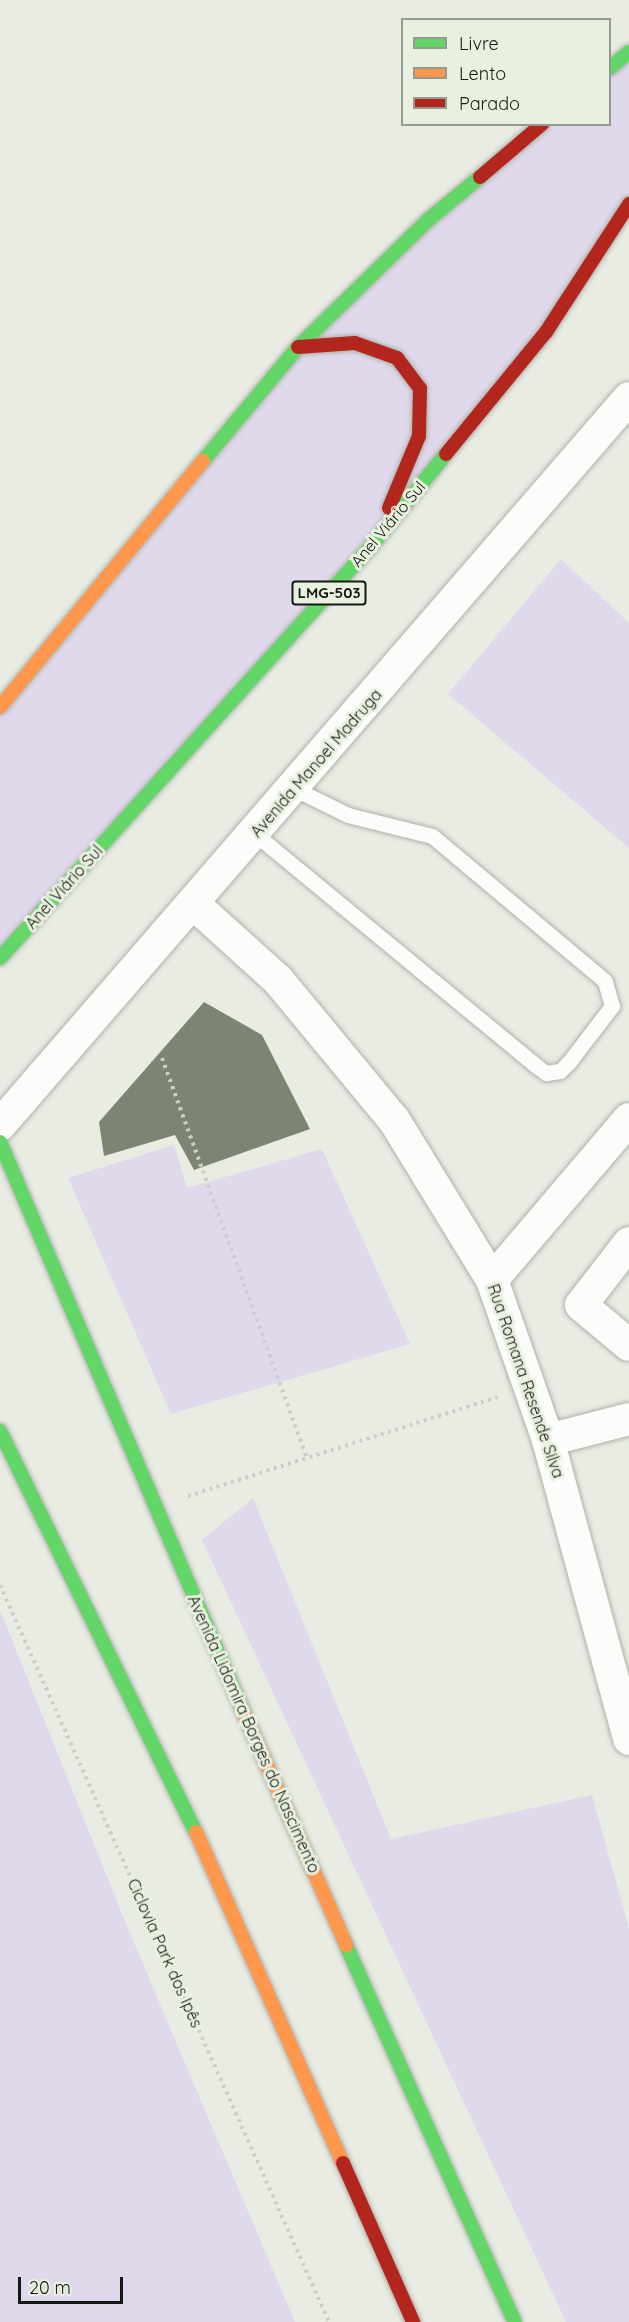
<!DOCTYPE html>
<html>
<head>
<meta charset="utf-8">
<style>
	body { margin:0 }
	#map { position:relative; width:629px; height:2322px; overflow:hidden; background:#e8ece3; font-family:Quicksand,sans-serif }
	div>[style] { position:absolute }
	.green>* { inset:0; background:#e0d9ec }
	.building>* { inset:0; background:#7e8473 }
	.path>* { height:4px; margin-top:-2px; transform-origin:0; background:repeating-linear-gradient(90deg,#cdcecb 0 3px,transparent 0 7.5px) }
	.roads { filter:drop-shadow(0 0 2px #aeb2aa) drop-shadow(0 0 2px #aeb2aa) }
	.lane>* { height:15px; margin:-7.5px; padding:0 7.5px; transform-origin:7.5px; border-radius:7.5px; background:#fcfcfb }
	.street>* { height:32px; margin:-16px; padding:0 16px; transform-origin:16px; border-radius:16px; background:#fcfcfb }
	.fast>* { height:14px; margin:-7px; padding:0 7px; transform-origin:7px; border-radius:7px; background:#63d668 }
	.slow>* { height:14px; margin:-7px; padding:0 7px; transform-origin:7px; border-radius:7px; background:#ff974d }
	.jam>* { height:14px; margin:-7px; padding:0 7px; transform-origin:7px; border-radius:7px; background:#b3261e }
	span { translate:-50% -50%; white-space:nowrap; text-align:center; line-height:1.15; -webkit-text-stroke:6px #e8f0df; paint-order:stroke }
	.shield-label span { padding:2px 4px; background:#e8f0df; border:2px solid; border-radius:4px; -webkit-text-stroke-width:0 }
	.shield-label { font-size:15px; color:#161913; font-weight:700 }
	.street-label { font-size:16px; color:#161913 }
	.legend { position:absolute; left:401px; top:18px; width:210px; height:108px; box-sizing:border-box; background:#e8f0df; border:2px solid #949a8d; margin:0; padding:8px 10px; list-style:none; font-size:18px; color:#161913 }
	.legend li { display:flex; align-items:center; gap:12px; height:30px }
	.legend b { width:30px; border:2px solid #949a8d }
	.scale { position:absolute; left:18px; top:2277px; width:105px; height:27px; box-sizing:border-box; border:3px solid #161913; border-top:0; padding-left:8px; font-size:18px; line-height:21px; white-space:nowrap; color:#161913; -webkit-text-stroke:4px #e8f0df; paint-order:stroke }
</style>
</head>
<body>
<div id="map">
	<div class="green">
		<div style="clip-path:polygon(629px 52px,629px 207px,546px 332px,0 958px,0 707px,298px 347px,542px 125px,610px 124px,610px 68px)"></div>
		<div style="clip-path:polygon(561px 559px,629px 623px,629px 848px,448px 694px)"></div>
		<div style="clip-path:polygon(174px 1145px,187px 1188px,322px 1149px,410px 1344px,171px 1414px,68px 1178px)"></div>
		<div style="clip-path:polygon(253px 1498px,391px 1839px,592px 1795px,629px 1928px,629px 2322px,566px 2322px,202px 1540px)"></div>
		<div style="clip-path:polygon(0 1610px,129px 1931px,295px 2322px,0 2322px)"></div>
	</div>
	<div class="building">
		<div style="clip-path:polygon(204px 1002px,262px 1035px,310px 1129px,194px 1170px,175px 1135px,104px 1156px,99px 1122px)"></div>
	</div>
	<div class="path">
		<div style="left:162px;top:1058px;width:425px;rotate:70.1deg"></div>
		<div style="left:188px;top:1496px;width:325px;rotate:-17.7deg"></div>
		<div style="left:0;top:1585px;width:807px;rotate:65.94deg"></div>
	</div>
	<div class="roads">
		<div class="lane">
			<div style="left:255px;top:834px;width:363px;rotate:39.5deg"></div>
			<div style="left:535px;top:1065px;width:14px;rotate:36deg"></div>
			<div style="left:546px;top:1073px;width:14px;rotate:-8deg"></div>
			<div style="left:560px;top:1071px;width:13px;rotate:-45deg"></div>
			<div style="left:569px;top:1062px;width:71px;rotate:-52.5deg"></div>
			<div style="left:612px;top:1006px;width:26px;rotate:-106deg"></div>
			<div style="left:605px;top:981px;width:226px;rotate:-140deg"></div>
			<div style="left:432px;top:836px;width:87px;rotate:-166deg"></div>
			<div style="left:348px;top:815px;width:59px;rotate:-153.9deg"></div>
		</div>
		<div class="street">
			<div style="left:195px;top:905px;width:112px;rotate:42.1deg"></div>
			<div style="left:278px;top:980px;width:182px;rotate:50.4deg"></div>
			<div style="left:394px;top:1120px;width:188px;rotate:58.5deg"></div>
			<div style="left:492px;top:1280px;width:170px;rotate:70.7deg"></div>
			<div style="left:548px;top:1440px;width:310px;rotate:74.8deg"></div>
			<div style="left:0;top:1125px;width:961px;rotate:-49.13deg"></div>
			<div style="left:629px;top:1243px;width:78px;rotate:127.7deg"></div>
			<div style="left:581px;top:1305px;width:62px;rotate:39.8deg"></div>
			<div style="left:492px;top:1280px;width:211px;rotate:-49.6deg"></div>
			<div style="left:548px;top:1440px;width:84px;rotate:-14.5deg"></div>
		</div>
		<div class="fast">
			<div style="left:610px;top:68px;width:25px;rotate:-40deg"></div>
			<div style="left:203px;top:461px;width:148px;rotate:-50.2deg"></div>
			<div style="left:298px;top:347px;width:180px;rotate:-44.3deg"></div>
			<div style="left:427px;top:221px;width:69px;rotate:-39.7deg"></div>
			<div style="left:0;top:958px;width:556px;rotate:-47.99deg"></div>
			<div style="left:372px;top:545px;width:117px;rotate:-50.9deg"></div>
			<div style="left:0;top:1142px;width:619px;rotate:66.87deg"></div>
			<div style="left:0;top:1431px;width:446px;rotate:64deg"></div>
			<div style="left:346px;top:1945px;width:413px;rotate:65.9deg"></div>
		</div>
		<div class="slow">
			<div style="left:0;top:707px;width:319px;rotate:-50.5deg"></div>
			<div style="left:243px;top:1711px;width:256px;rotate:66.2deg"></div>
			<div style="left:196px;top:1832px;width:362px;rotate:66.1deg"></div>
		</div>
		<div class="jam">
			<div style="left:480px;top:177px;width:82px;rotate:-40.5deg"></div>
			<div style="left:298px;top:347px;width:57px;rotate:-4deg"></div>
			<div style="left:355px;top:343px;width:45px;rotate:19.7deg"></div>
			<div style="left:397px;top:358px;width:38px;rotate:53deg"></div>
			<div style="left:420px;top:388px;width:48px;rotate:91.2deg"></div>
			<div style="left:419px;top:436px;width:78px;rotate:112.6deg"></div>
			<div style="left:446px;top:454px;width:158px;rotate:-50.7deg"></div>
			<div style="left:546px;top:332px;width:153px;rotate:-57deg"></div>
			<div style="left:343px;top:2163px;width:174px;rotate:66.2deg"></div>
		</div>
	</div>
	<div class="shield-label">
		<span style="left:329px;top:593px">LMG-503</span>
	</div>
	<div class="street-label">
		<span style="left:388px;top:524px;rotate:-50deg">Anel Viário Sul</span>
		<span style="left:316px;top:763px;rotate:-49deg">Avenida Manoel Madruga</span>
		<span style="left:64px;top:887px;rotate:-48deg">Anel Viário Sul</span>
		<span style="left:526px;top:1381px;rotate:71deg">Rua Romana Resende Silva</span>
		<span style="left:254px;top:1734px;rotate:66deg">Avenida Lidomira Borges do Nascimento</span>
		<span style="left:165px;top:1953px;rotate:66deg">Ciclovia Park dos Ipês</span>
	</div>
	<ul class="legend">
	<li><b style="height:8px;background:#63d668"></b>Livre</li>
	<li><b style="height:8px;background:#ff974d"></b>Lento</li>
	<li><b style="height:8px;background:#b3261e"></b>Parado</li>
	</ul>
	<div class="scale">20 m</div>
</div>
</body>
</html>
